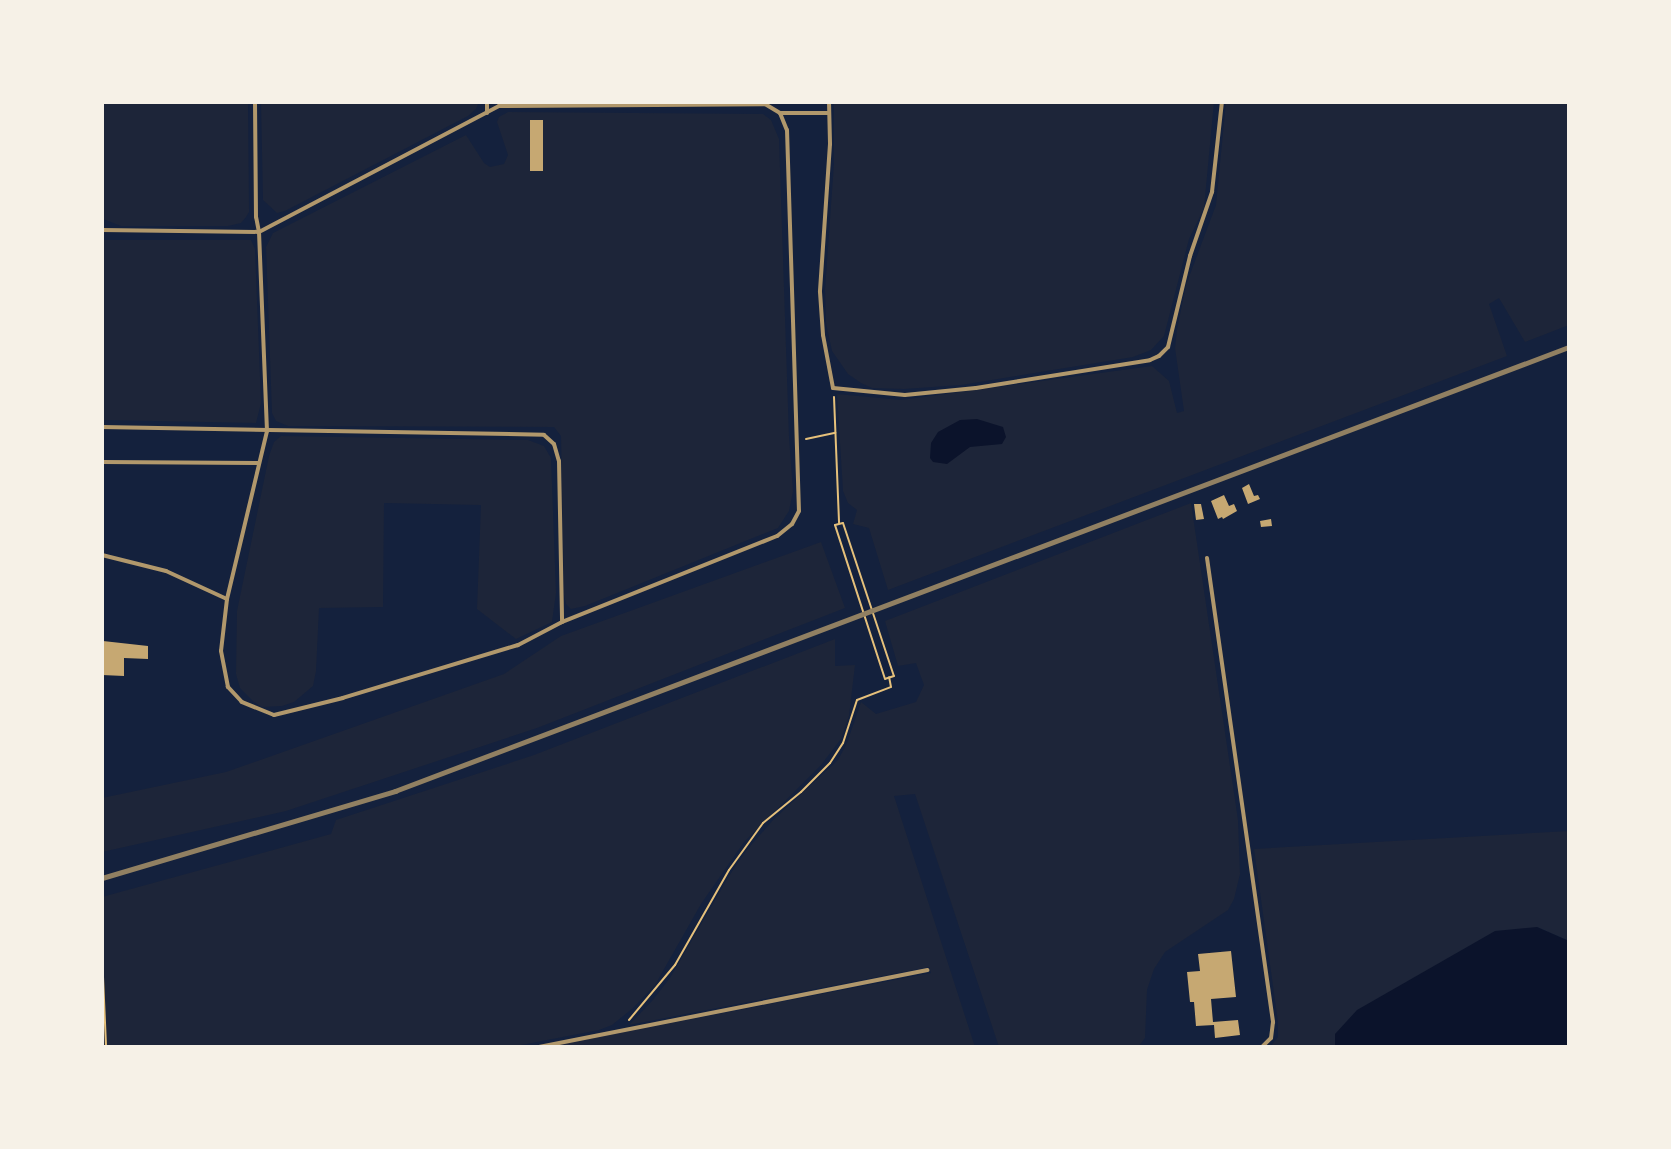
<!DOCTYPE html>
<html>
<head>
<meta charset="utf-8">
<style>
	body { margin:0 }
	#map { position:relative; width:1671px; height:1149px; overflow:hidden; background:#14213d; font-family:"PT Sans",sans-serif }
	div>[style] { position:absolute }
	.green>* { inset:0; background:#1d2539 }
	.water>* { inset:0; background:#0b132b }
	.building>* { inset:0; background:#c6a872; transform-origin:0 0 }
	.path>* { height:2px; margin:-1px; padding:0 1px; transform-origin:1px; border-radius:1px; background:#e5c07b }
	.service>* { height:4px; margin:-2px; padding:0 2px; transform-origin:2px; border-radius:2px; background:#b1986c }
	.rail>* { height:4.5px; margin:-2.25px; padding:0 2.25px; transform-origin:2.25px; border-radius:2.25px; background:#918062 }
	span { translate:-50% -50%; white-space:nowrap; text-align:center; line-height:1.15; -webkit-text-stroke:4.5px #f6f1e7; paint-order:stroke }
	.frame { position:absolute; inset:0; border:104px solid #f6f1e7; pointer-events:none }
</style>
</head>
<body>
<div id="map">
	<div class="green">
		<div style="clip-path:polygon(102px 102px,248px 102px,249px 212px,246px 217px,241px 223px,228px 226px,121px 226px,103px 219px)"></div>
		<div style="clip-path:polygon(261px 102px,479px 102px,476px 109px,468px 116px,285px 211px,277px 213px,263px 200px)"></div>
		<div style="clip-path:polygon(834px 102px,1214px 102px,1204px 208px,1189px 239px,1164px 336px,1151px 350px,1133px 357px,961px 385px,904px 389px,872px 388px,861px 383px,848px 374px,832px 351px,826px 323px,825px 290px,834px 163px)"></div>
		<div style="clip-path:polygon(1226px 102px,1569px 102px,1569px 325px,1525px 342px,1499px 298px,1489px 304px,1507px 356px,888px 590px,869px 528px,853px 524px,857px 510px,848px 503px,843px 491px,837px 394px,901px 400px,1152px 366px,1169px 381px,1177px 413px,1184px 411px,1175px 348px,1177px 330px,1186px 285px,1216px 205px)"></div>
		<div style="clip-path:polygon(508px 112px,763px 114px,771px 120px,779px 139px,789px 437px,793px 491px,789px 511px,778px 528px,768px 532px,585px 606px,571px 609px,566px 604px,564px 595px,561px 436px,554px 427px,288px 426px,276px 421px,272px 413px,266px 247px,273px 233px,466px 135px,484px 163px,490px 167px,504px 164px,508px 155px,497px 122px,499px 117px)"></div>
		<div style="clip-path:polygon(102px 240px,251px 240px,255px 249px,261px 403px,256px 423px,102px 420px)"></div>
		<div style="clip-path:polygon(281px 436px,528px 440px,544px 446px,551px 458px,556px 593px,552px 622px,516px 639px,477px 609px,481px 505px,384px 503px,383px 607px,319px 608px,316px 671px,313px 686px,294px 702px,282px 706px,262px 707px,254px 702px,240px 688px,236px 674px,237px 611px,269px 456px,274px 442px)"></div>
		<div style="clip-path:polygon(1191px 503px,1238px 820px,1240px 874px,1234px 899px,1228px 910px,1165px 952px,1154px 969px,1147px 990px,1145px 1038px,1138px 1047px,999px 1047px,915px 794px,894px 796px,975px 1047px,547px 1047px,931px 973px,929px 967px,629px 1025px,652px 1001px,670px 978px,729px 876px,746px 851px,773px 820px,838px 760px,847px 743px,861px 702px,876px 714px,916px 702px,924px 685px,916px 663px,898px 666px,885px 621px)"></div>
		<div style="clip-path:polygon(821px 542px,845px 608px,537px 728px,286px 811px,102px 852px,102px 798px,226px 772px,504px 674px,561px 636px)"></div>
		<div style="clip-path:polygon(835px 639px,835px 666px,855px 665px,849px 716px,841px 739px,821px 765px,744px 842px,701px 904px,655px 985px,633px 1008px,612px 1025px,599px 1030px,511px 1047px,102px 1047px,102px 897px,331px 834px,336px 820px,534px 755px)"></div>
		<div style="clip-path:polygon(1569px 831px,1569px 941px,1537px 927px,1335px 1034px,1335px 1047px,1270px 1047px,1278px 1037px,1278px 1022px,1254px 849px)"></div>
	</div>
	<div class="water">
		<div style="clip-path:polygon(977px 419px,1003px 427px,1006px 437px,1002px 444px,970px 447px,947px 464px,933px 462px,930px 458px,931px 443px,938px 432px,960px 420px)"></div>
		<div style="clip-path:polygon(1537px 927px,1569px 941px,1569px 1047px,1335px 1047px,1335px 1034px,1357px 1010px,1495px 931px)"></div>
	</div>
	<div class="building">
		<div style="left:530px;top:120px;width:13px;height:51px"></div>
		<div style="clip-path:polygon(1249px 484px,1254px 496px,1258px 495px,1260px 499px,1248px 504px,1242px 488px)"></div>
		<div style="clip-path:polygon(1224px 495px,1229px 506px,1234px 504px,1237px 511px,1223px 519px,1222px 517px,1218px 519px,1211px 501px)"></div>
		<div style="clip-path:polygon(1194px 504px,1201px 504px,1204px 519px,1196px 520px)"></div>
		<div style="clip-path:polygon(1271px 519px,1272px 526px,1261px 527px,1260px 521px)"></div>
		<div style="clip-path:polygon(103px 641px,148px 646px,148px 659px,124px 658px,124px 676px,102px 675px)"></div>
		<div style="clip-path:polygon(1231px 951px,1236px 997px,1211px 999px,1213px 1022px,1238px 1020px,1240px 1035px,1215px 1038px,1214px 1025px,1196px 1026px,1194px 1002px,1190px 1002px,1187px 972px,1200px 971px,1198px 954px)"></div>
	</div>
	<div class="path">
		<div style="left:834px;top:397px;width:126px;rotate:87.7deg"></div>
		<div style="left:806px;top:439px;width:30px;rotate:-12deg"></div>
		<div style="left:843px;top:523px;width:161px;rotate:71.6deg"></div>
		<div style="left:894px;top:676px;width:9px;rotate:162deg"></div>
		<div style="left:885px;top:679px;width:162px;rotate:-108deg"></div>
		<div style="left:835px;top:525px;width:8px;rotate:-14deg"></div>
		<div style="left:102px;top:954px;width:93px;rotate:87.5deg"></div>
		<div style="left:629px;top:1020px;width:72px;rotate:-50.1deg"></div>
		<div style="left:675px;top:965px;width:109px;rotate:-60.4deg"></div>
		<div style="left:729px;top:870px;width:58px;rotate:-54.1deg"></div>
		<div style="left:763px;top:823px;width:49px;rotate:-39.2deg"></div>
		<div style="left:801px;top:792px;width:41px;rotate:-45deg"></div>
		<div style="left:830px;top:763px;width:24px;rotate:-57deg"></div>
		<div style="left:843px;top:743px;width:45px;rotate:-72deg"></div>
		<div style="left:857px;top:700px;width:36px;rotate:-21deg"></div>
		<div style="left:891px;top:687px;width:10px;rotate:-101deg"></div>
	</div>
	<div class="service">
		<div style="left:829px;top:102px;width:42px;rotate:88.6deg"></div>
		<div style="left:830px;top:144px;width:148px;rotate:93.9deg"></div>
		<div style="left:820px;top:292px;width:43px;rotate:86deg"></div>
		<div style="left:823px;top:335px;width:54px;rotate:79.3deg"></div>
		<div style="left:833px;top:388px;width:72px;rotate:5.6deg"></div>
		<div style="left:905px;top:395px;width:71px;rotate:-5.6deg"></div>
		<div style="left:976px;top:388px;width:176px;rotate:-9.1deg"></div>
		<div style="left:1150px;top:360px;width:10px;rotate:-24deg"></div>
		<div style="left:1159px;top:356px;width:13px;rotate:-45deg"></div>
		<div style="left:1168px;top:347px;width:94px;rotate:-76.4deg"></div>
		<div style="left:1190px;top:256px;width:68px;rotate:-71deg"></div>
		<div style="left:1212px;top:192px;width:91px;rotate:-83.7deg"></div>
		<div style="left:487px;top:113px;width:11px;rotate:-90deg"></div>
		<div style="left:780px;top:113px;width:49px"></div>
		<div style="left:102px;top:230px;width:157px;rotate:0.7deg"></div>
		<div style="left:259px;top:232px;width:271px;rotate:-27.7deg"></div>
		<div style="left:499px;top:106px;width:266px;rotate:-0.4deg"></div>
		<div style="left:765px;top:104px;width:17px;rotate:31deg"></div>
		<div style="left:780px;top:113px;width:18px;rotate:68deg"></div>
		<div style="left:787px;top:130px;width:381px;rotate:88.2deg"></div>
		<div style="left:799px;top:511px;width:15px;rotate:118deg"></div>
		<div style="left:792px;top:524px;width:19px;rotate:141deg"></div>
		<div style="left:777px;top:536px;width:232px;rotate:158.2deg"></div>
		<div style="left:562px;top:622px;width:50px;rotate:152.4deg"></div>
		<div style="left:518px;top:645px;width:183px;rotate:163.2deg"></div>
		<div style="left:343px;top:698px;width:71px;rotate:166.2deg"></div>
		<div style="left:274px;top:715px;width:35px;rotate:-158deg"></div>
		<div style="left:242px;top:702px;width:21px;rotate:-133deg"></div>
		<div style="left:228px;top:687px;width:37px;rotate:-101deg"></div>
		<div style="left:221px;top:651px;width:52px;rotate:-83.4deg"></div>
		<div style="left:227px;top:599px;width:173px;rotate:-76.6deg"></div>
		<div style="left:267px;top:431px;width:199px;rotate:-92.3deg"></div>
		<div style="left:259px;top:232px;width:15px;rotate:-101deg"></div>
		<div style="left:256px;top:217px;width:115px;rotate:-90.5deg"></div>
		<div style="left:102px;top:427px;width:442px;rotate:1deg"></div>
		<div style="left:544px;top:435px;width:13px;rotate:42deg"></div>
		<div style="left:554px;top:444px;width:18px;rotate:74deg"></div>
		<div style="left:559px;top:461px;width:161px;rotate:88.9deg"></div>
		<div style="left:102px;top:462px;width:156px;rotate:0.4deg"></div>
		<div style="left:102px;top:555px;width:66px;rotate:14deg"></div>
		<div style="left:166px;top:571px;width:67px;rotate:24.7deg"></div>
		<div style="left:1207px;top:558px;width:469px;rotate:81.9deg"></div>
		<div style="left:1273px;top:1022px;width:16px;rotate:97deg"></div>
		<div style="left:1271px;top:1038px;width:13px;rotate:135deg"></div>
		<div style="left:539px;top:1047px;width:396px;rotate:-11.2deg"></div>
	</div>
	<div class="rail">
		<div style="left:102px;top:878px;width:306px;rotate:-16.5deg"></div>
		<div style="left:395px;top:791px;width:1255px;rotate:-20.72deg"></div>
	</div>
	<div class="frame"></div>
</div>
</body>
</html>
